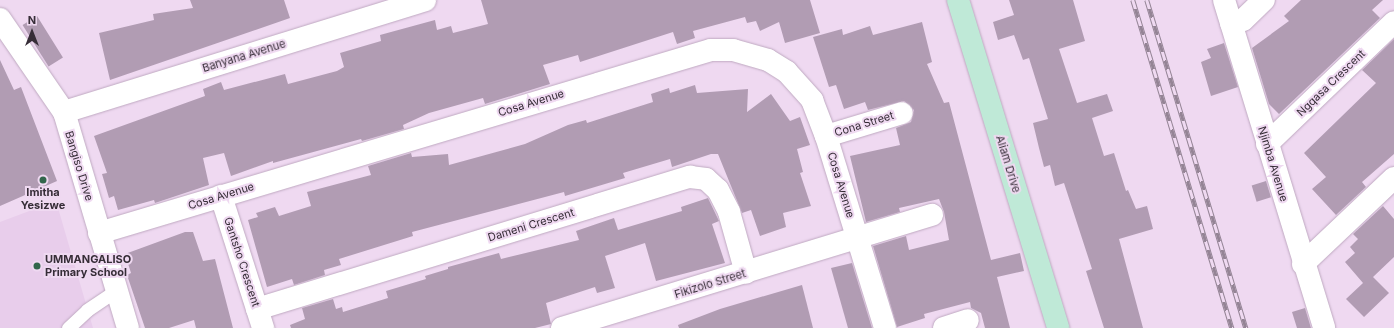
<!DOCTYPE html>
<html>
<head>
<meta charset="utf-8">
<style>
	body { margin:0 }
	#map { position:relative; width:1394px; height:328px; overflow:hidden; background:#efd9f1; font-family:Inter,sans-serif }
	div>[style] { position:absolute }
	.built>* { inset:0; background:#e8cdeb }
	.building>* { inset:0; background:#b19cb3; transform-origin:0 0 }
	.roads { filter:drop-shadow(0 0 1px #bfa9c1) drop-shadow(0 0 1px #bfa9c1) }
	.lane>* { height:13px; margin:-6.5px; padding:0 6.5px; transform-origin:6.5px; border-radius:6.5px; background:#fff }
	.street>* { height:22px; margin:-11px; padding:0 11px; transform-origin:11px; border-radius:11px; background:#fff }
	.secondary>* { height:22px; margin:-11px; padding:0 11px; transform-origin:11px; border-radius:11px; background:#bfe9d7 }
	.rail>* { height:4.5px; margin-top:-2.25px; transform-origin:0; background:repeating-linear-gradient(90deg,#efd9f1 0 9px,#948495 0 18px); box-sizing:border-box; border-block:1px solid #948495 }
	.dots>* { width:11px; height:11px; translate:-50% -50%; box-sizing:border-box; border:2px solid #efd9f1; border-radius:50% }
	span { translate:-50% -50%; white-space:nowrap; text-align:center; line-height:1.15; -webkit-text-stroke:4px #efd9f1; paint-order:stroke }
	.street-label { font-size:11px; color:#362d37 }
	.poi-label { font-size:11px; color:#362d37; font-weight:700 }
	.left { translate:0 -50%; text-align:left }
	.north { position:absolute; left:12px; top:12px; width:40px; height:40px; -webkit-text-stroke:3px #efd9f1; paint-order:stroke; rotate:0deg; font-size:11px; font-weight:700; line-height:16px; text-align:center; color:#362d37 }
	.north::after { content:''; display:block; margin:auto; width:14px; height:18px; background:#362d37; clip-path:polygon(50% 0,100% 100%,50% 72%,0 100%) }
</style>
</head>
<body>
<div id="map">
	<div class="built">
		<div style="clip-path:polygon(56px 201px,93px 328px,0 328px,0 222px)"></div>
	</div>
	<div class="building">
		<div style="clip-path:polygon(190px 0,284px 0,290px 18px,110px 80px,99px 33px,154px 20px,153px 14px,193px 8px)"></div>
		<div style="clip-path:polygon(481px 0,810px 0,820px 33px,785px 43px,779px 22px,760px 31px,756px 21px,747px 23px,745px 17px,693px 31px,695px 38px,677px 44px,673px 32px,580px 62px,578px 55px,543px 65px,550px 84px,485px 104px,483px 98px,429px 113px,403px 125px,404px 129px,362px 141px,361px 139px,273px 163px,273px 161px,231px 176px,224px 153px,203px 158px,209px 185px,155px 203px,154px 200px,118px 210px,114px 196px,109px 198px,102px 174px,107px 173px,94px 136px,205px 96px,203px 89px,221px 82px,224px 90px,285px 74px,288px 84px,337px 71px,344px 67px,340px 53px,381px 41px,380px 35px,435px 20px,437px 30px,451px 26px,453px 33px,488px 24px)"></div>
		<div style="clip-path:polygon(1009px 0,1073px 0,1085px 41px,1059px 49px,1077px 103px,1107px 94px,1113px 111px,1092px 118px,1104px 156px,1114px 153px,1126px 191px,1128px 190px,1136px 209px,1147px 206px,1153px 229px,1119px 239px,1143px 328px,1104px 328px,1086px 271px,1092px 269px,1064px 183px,1055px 186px,1050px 165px,1044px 167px,1039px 148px,1033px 123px,1048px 119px,1029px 58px,1023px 60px,1014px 35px,998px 40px,993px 22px,1014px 15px)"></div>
		<div style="clip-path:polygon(1301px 0,1383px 0,1372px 10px,1380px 18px,1279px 114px,1269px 104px,1252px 48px,1289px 21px,1284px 16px)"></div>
		<div style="left:37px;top:16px;width:49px;height:17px;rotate:58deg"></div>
		<div style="clip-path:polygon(922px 22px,932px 62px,927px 64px,944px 103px,949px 102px,991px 260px,1020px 253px,1024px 271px,997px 277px,1010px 328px,985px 328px,981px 313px,971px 308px,970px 302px,924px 314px,925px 318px,897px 327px,873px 246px,906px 236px,909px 250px,949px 240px,944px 212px,939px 199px,899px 208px,900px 212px,866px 222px,850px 156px,900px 145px,896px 128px,911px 122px,914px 110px,904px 101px,868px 110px,865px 102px,844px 109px,836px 85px,829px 87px,813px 37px,842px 29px,843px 35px,870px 26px,873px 35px)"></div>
		<div style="clip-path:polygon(1394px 39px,1394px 154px,1362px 182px,1366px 187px,1336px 215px,1312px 189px,1326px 177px,1304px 153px,1376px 83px,1362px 70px)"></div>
		<div style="clip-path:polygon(1224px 43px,1238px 87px,1211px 96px,1201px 62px,1211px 58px,1207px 49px)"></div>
		<div style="clip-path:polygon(0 60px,14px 90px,21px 87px,57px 181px,0 206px)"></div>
		<div style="clip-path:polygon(695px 85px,697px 93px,748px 89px,747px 112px,771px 94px,790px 121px,800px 117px,810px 145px,797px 149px,803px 172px,800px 173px,811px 206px,783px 213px,786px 227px,760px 236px,751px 210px,742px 213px,718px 154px,711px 154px,672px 167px,670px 159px,623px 173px,625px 178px,565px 196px,564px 192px,412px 232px,413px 236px,339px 259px,341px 265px,324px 270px,325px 275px,294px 285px,292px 279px,267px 287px,248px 220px,258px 217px,256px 213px,275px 207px,279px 216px,311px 206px,307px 192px,371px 175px,368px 166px,411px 153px,412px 157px,448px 154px,449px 165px,525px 144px,568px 125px,586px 120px,587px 123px,653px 102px,651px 94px,669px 88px,670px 93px)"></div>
		<div style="left:1266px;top:181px;width:17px;height:15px;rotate:73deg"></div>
		<div style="clip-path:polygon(708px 198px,719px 221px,712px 224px,725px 263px,656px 281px,645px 243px,605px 256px,615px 288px,597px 293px,595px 287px,546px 303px,551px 324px,535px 328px,291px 328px,290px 325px,305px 319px,302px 308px,333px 299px,336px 309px,342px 307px,343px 312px,388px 298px,386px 291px,426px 279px,425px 276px,448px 269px,448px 267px,499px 253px,501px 259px,579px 240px,576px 231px,614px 218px,618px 230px,682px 211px,681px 207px)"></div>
		<div style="clip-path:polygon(1383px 206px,1394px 219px,1394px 257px,1373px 277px,1389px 293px,1364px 317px,1346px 299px,1363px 283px,1345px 262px,1355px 253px,1350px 247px,1358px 239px,1353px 234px)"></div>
		<div style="clip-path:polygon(185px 232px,193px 232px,203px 261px,215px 259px,233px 328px,196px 328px,194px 320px,169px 328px,145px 328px,127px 275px,131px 273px,125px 254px)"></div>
		<div style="clip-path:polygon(852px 263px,872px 328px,848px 328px,831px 268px)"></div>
		<div style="clip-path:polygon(802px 285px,813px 328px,679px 328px,678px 325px,720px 309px)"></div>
		<div style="clip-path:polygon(1305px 308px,1311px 328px,1297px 328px,1292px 312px)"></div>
	</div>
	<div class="roads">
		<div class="lane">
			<div style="left:68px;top:328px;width:26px;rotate:-43deg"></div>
			<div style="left:87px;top:310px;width:36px;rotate:-34deg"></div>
		</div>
		<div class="street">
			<div style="left:1224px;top:0;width:343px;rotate:73deg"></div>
			<div style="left:0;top:19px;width:113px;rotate:55.5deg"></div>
			<div style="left:64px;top:112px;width:225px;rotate:73.5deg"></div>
			<div style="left:1231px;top:23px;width:12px;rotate:-14deg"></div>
			<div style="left:1243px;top:20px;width:29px;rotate:-44deg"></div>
			<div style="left:64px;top:112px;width:378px;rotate:-17.2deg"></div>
			<div style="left:826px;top:136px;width:79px;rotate:-16.8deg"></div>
			<div style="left:1267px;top:144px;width:176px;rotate:-43.8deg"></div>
			<div style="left:221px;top:196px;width:139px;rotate:72.3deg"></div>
			<div style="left:99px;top:233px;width:639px;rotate:-16.65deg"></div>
			<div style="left:711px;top:50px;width:22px"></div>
			<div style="left:733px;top:50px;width:36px;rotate:16deg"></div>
			<div style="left:768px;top:60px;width:22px;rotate:32deg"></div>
			<div style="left:787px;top:72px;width:38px;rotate:48deg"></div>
			<div style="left:812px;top:100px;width:39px;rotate:69deg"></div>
			<div style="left:826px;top:136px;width:201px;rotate:72.9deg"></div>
			<div style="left:1303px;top:264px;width:125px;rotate:-43.4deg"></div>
			<div style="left:257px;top:309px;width:453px;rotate:-17deg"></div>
			<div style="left:690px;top:177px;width:16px;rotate:7deg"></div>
			<div style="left:706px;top:179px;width:16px;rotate:43deg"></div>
			<div style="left:718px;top:190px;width:25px;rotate:63deg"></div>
			<div style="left:729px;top:212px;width:63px;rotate:74.4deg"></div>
			<div style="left:562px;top:328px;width:387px;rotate:-17deg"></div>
			<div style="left:944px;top:328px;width:25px;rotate:-18deg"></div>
		</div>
		<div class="secondary">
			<div style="left:958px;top:0;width:343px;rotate:73deg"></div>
		</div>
	</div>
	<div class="rail">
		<div style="left:1133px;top:0;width:343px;rotate:73.2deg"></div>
		<div style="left:1147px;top:0;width:343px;rotate:73.2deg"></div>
	</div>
	<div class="dots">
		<div style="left:43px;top:180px;background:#32664b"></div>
		<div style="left:37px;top:266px;background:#32664b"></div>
	</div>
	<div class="street-label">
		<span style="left:244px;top:56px;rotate:-17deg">Banyana Avenue</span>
		<span style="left:1331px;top:83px;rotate:-44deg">Ngqasa Crescent</span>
		<span style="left:531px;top:103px;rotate:-17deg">Cosa Avenue</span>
		<span style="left:864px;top:124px;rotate:-17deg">Cona Street</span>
		<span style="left:1008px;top:164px;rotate:73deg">Aliam Drive</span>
		<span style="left:1273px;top:164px;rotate:73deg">Njimba Avenue</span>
		<span style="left:79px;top:166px;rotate:73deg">Bangiso Drive</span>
		<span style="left:841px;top:185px;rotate:73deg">Cosa Avenue</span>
		<span style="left:221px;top:196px;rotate:-17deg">Cosa Avenue</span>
		<span style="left:531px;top:225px;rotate:-17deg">Dameni Crescent</span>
		<span style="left:242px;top:262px;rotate:72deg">Gantsho Crescent</span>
		<span style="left:710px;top:284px;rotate:-17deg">Fikizolo Street</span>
	</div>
	<div class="poi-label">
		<span style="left:43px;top:199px">Imitha<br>Yesizwe</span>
		<span class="left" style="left:45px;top:266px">UMMANGALISO<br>Primary School</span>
	</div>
	<div class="north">N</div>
</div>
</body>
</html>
